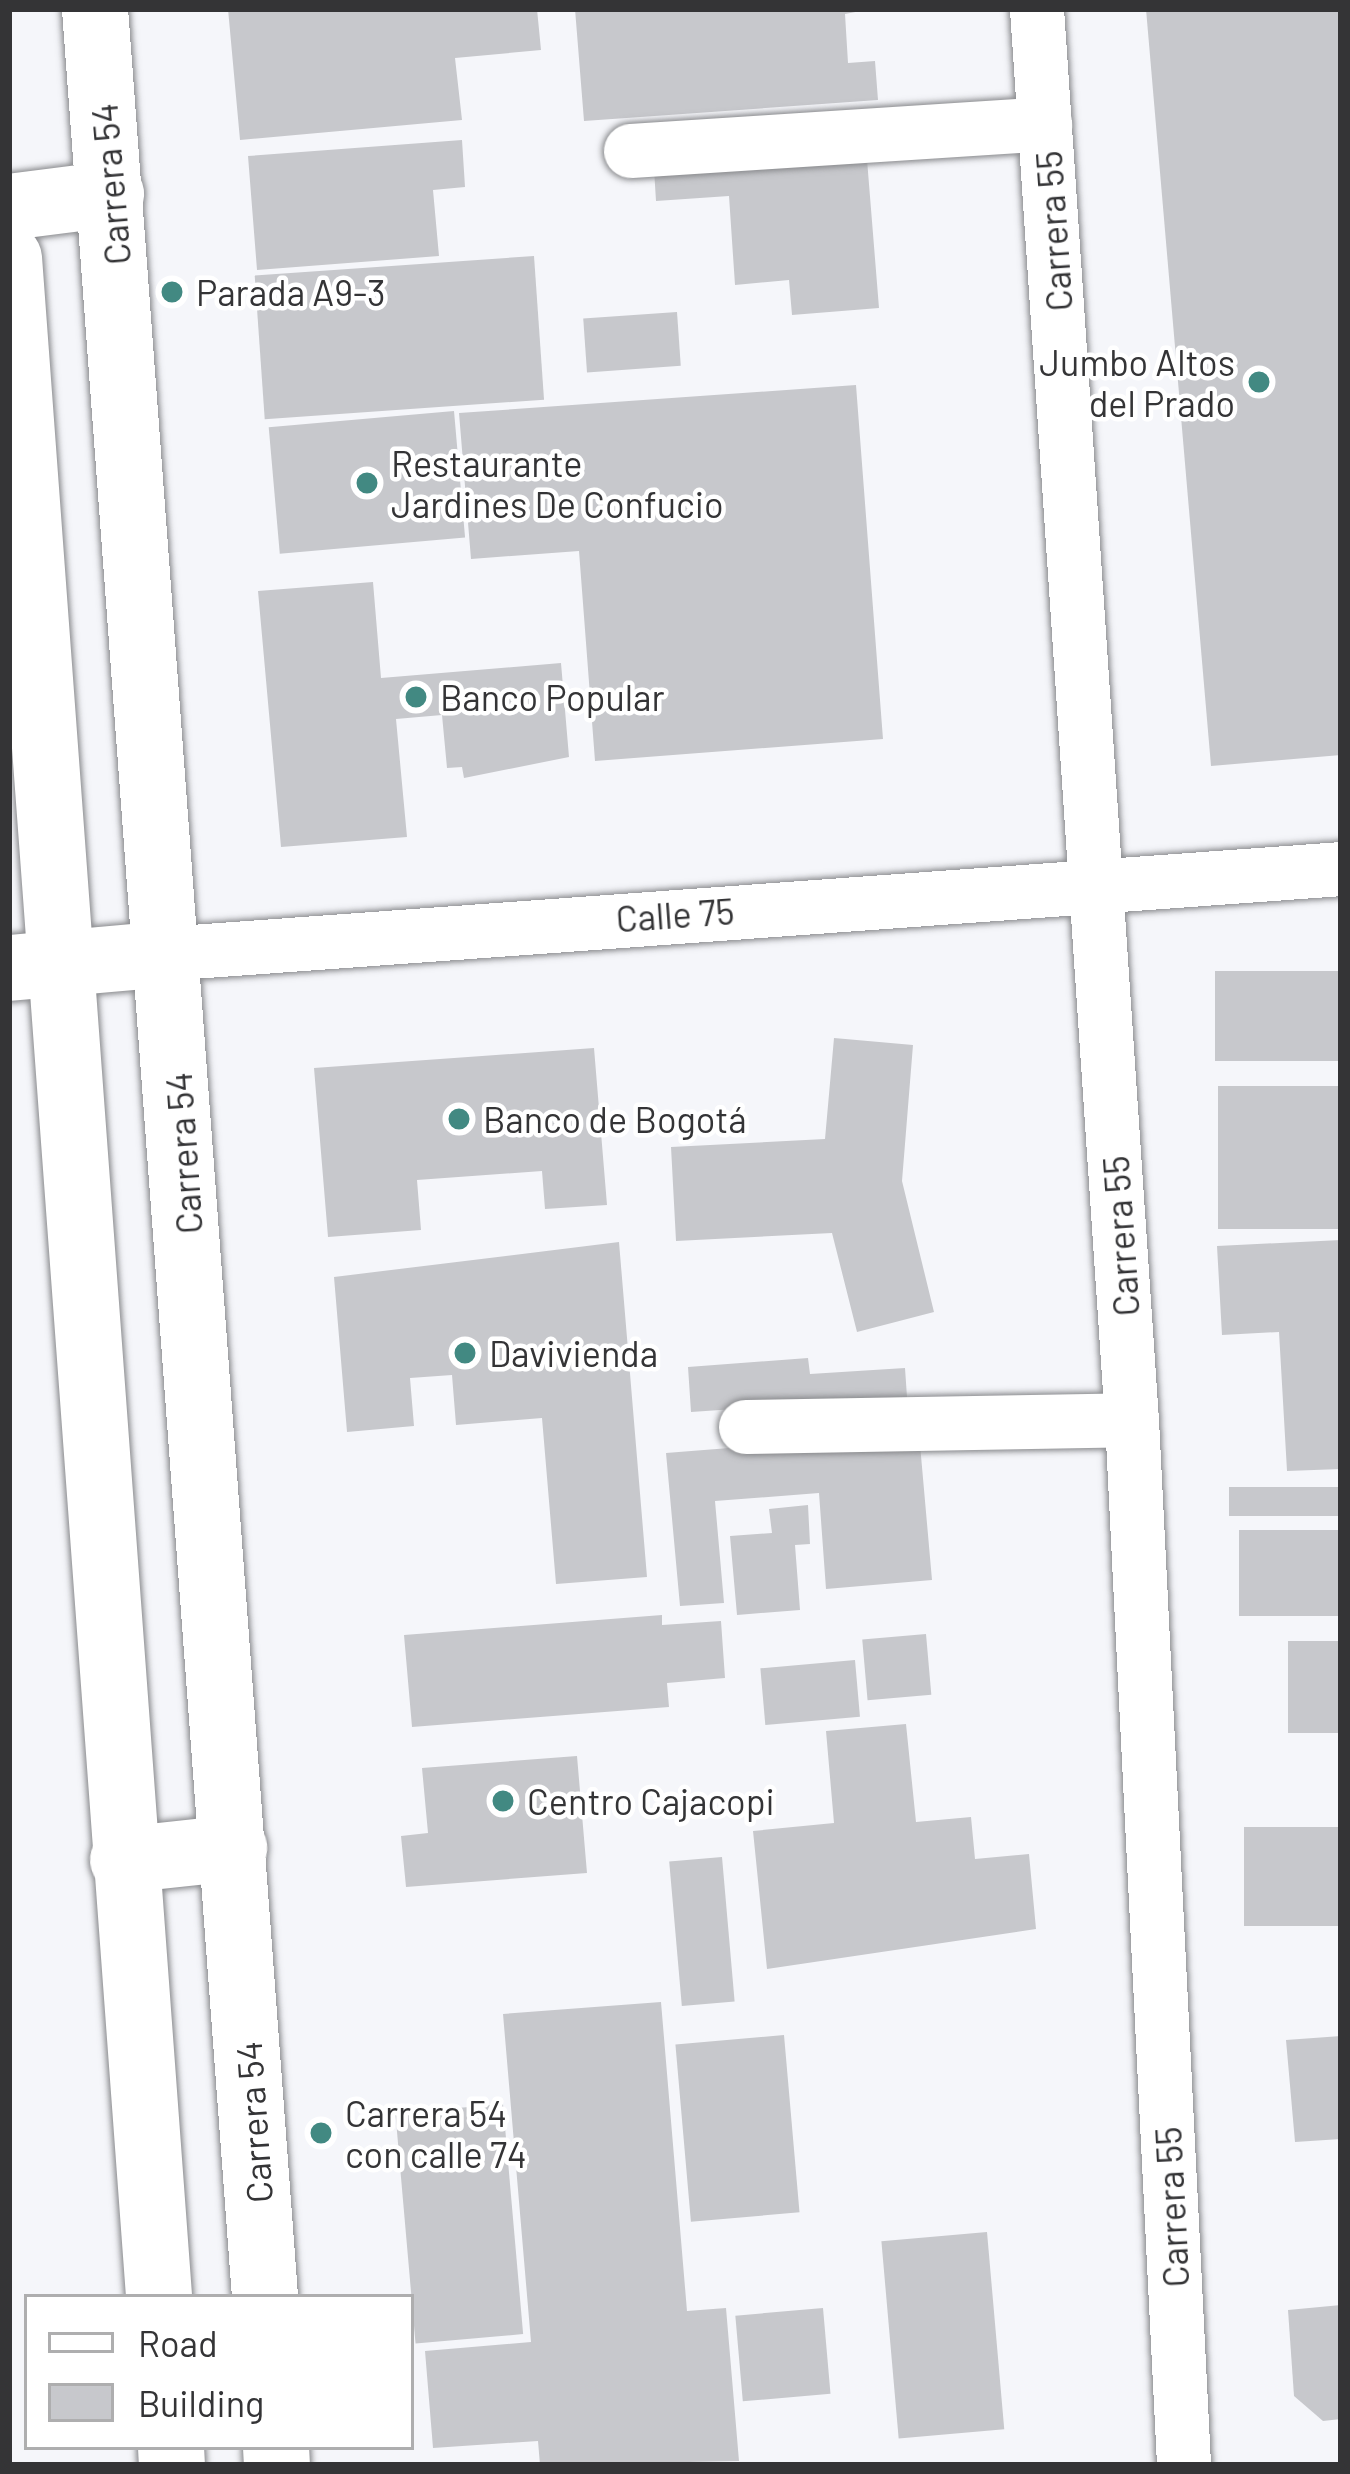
<!DOCTYPE html>
<html>
<head>
<meta charset="utf-8">
<style>
	body { margin:0 }
	#map { position:relative; width:1350px; height:2474px; overflow:hidden; background:#f5f6fa; font-family:Barlow,sans-serif }
	div>[style] { position:absolute }
	.building>* { inset:0; background:#c7c8cc; transform-origin:0 0 }
	.roads { filter:drop-shadow(0 0 3px #898a8d) drop-shadow(0 0 3px #898a8d) }
	.minor>* { height:54px; margin:-27px; padding:0 27px; transform-origin:27px; border-radius:27px; background:#fff }
	.major>* { height:66px; margin:-33px; padding:0 33px; transform-origin:33px; border-radius:33px; background:#fff }
	.dots>* { width:33px; height:33px; translate:-50% -50%; box-sizing:border-box; border:6px solid #fff; border-radius:50% }
	span { translate:-50% -50%; white-space:nowrap; text-align:center; line-height:1.15; -webkit-text-stroke:9px #fff; paint-order:stroke }
	.street-label { font-size:36px; color:#343436 }
	.poi-label { font-size:36px; color:#343436 }
	.left { translate:0 -50%; text-align:left }
	.right { translate:-100% -50%; text-align:right }
	.frame { position:absolute; inset:0; border:12px solid #343436; pointer-events:none }
	.legend { position:absolute; left:24px; top:2294px; width:390px; height:156px; box-sizing:border-box; background:#fff; border:3px solid #aeaeaf; margin:0; padding:15px 21px; list-style:none; font-size:36px; color:#343436 }
	.legend li { display:flex; align-items:center; gap:24px; height:60px }
	.legend b { width:60px; border:3px solid #aeaeaf }
</style>
</head>
<body>
<div id="map">
	<div class="building">
		<div style="clip-path:polygon(228px 9px,537px 9px,541px 50px,455px 58px,462px 120px,240px 140px)"></div>
		<div style="clip-path:polygon(575px 9px,871px 9px,845px 14px,848px 63px,875px 61px,878px 100px,584px 121px)"></div>
		<div style="clip-path:polygon(1146px 9px,1341px 9px,1341px 755px,1211px 766px)"></div>
		<div style="clip-path:polygon(462px 140px,465px 187px,433px 190px,439px 256px,257px 270px,248px 156px)"></div>
		<div style="clip-path:polygon(866px 147px,879px 308px,792px 315px,789px 280px,735px 285px,729px 196px,656px 201px,654px 169px)"></div>
		<div style="left:534px;top:256px;width:144px;height:280px;rotate:86deg"></div>
		<div style="left:677px;top:312px;width:54px;height:94px;rotate:86deg"></div>
		<div style="clip-path:polygon(856px 385px,883px 739px,595px 761px,579px 551px,471px 559px,459px 413px)"></div>
		<div style="left:454px;top:411px;width:127px;height:186px;rotate:85deg"></div>
		<div style="clip-path:polygon(373px 582px,381px 678px,561px 663px,569px 757px,464px 778px,462px 767px,447px 768px,442px 715px,396px 719px,407px 837px,281px 847px,258px 591px)"></div>
		<div style="left:1341px;top:971px;width:90px;height:126px;rotate:90deg"></div>
		<div style="clip-path:polygon(834px 1038px,913px 1045px,902px 1181px,934px 1312px,857px 1332px,832px 1233px,676px 1241px,671px 1147px,825px 1139px)"></div>
		<div style="clip-path:polygon(594px 1048px,607px 1205px,545px 1209px,542px 1171px,417px 1180px,421px 1230px,328px 1237px,314px 1068px)"></div>
		<div style="left:1341px;top:1086px;width:143px;height:123px;rotate:90deg"></div>
		<div style="clip-path:polygon(1341px 1240px,1341px 1469px,1287px 1471px,1279px 1332px,1222px 1335px,1217px 1246px)"></div>
		<div style="clip-path:polygon(619px 1242px,647px 1577px,556px 1584px,542px 1418px,456px 1425px,452px 1375px,410px 1378px,414px 1426px,347px 1432px,334px 1277px)"></div>
		<div style="clip-path:polygon(808px 1358px,810px 1374px,905px 1368px,907px 1397px,691px 1412px,688px 1367px)"></div>
		<div style="clip-path:polygon(919px 1433px,932px 1580px,826px 1589px,819px 1493px,715px 1501px,724px 1603px,680px 1606px,666px 1453px)"></div>
		<div style="left:1341px;top:1487px;width:29px;height:112px;rotate:90deg"></div>
		<div style="clip-path:polygon(808px 1505px,810px 1544px,795px 1545px,800px 1610px,737px 1615px,730px 1536px,772px 1533px,769px 1509px)"></div>
		<div style="left:1341px;top:1530px;width:86px;height:102px;rotate:90deg"></div>
		<div style="clip-path:polygon(662px 1615px,662px 1625px,721px 1621px,725px 1678px,667px 1683px,669px 1707px,412px 1727px,404px 1635px)"></div>
		<div style="left:926px;top:1634px;width:61px;height:64px;rotate:85deg"></div>
		<div style="left:1341px;top:1641px;width:92px;height:53px;rotate:90deg"></div>
		<div style="left:855px;top:1660px;width:57px;height:95px;rotate:85deg"></div>
		<div style="clip-path:polygon(906px 1724px,916px 1822px,971px 1817px,975px 1859px,1029px 1854px,1036px 1929px,767px 1969px,753px 1831px,834px 1823px,826px 1731px)"></div>
		<div style="clip-path:polygon(577px 1756px,587px 1873px,406px 1887px,401px 1836px,428px 1833px,422px 1768px)"></div>
		<div style="left:1341px;top:1827px;width:99px;height:97px;rotate:90deg"></div>
		<div style="left:722px;top:1857px;width:145px;height:53px;rotate:85deg"></div>
		<div style="clip-path:polygon(661px 2002px,687px 2311px,726px 2308px,739px 2461px,540px 2465px,538px 2441px,433px 2448px,425px 2351px,531px 2342px,503px 2014px)"></div>
		<div style="left:784px;top:2035px;width:178px;height:109px;rotate:85deg"></div>
		<div style="clip-path:polygon(1341px 2036px,1341px 2139px,1295px 2142px,1286px 2040px)"></div>
		<div style="left:503px;top:2104px;width:231px;height:108px;rotate:85deg"></div>
		<div style="left:987px;top:2232px;width:198px;height:106px;rotate:85deg"></div>
		<div style="clip-path:polygon(1341px 2305px,1341px 2419px,1323px 2421px,1294px 2396px,1288px 2310px)"></div>
		<div style="left:823px;top:2308px;width:86px;height:88px;rotate:85deg"></div>
	</div>
	<div class="roads">
		<div class="minor">
			<div style="left:1037px;top:9px;width:1414px;rotate:86.15deg"></div>
			<div style="left:1132px;top:1420px;width:1046px;rotate:87.15deg"></div>
			<div style="left:631px;top:151px;width:415px;rotate:-3.7deg"></div>
			<div style="left:165px;top:954px;width:1179px;rotate:-4.13deg"></div>
			<div style="left:746px;top:1427px;width:386px;rotate:-1deg"></div>
		</div>
		<div class="major">
			<div style="left:95px;top:9px;width:2294px;rotate:85.75deg"></div>
			<div style="left:9px;top:207px;width:103px;rotate:-7.3deg"></div>
			<div style="left:9px;top:258px;width:2045px;rotate:85.79deg"></div>
			<div style="left:9px;top:968px;width:157px;rotate:-5.1deg"></div>
			<div style="left:123px;top:1860px;width:112px;rotate:-6.2deg"></div>
			<div style="left:171px;top:2447px;width:18px;rotate:87deg"></div>
			<div style="left:276px;top:2447px;width:18px;rotate:87deg"></div>
		</div>
	</div>
	<div class="dots">
		<div style="left:172px;top:292px;background:#428982"></div>
		<div style="left:1259px;top:382px;background:#428982"></div>
		<div style="left:367px;top:483px;background:#428982"></div>
		<div style="left:416px;top:697px;background:#428982"></div>
		<div style="left:459px;top:1119px;background:#428982"></div>
		<div style="left:465px;top:1353px;background:#428982"></div>
		<div style="left:503px;top:1801px;background:#428982"></div>
		<div style="left:321px;top:2133px;background:#428982"></div>
	</div>
	<div class="street-label">
		<span style="left:110px;top:184px;rotate:-95deg">Carrera 54</span>
		<span style="left:1053px;top:231px;rotate:-94deg">Carrera 55</span>
		<span style="left:675px;top:914px;rotate:-4deg">Calle 75</span>
		<span style="left:183px;top:1153px;rotate:-94deg">Carrera 54</span>
		<span style="left:1120px;top:1236px;rotate:-94deg">Carrera 55</span>
		<span style="left:253px;top:2122px;rotate:-94deg">Carrera 54</span>
		<span style="left:1171px;top:2207px;rotate:-93deg">Carrera 55</span>
	</div>
	<div class="poi-label">
		<span class="left" style="left:196px;top:292px">Parada A9-3</span>
		<span class="right" style="left:1235px;top:382px">Jumbo Altos<br>del Prado</span>
		<span class="left" style="left:391px;top:483px">Restaurante<br>Jardines De Confucio</span>
		<span class="left" style="left:440px;top:697px">Banco Popular</span>
		<span class="left" style="left:483px;top:1119px">Banco de Bogotá</span>
		<span class="left" style="left:489px;top:1353px">Davivienda</span>
		<span class="left" style="left:527px;top:1801px">Centro Cajacopi</span>
		<span class="left" style="left:345px;top:2133px">Carrera 54<br>con calle 74</span>
	</div>
	<div class="frame"></div>
	<ul class="legend">
	<li><b style="height:15px;background:#fff"></b>Road</li>
	<li><b style="height:33px;background:#c7c8cc"></b>Building</li>
	</ul>
</div>
</body>
</html>
